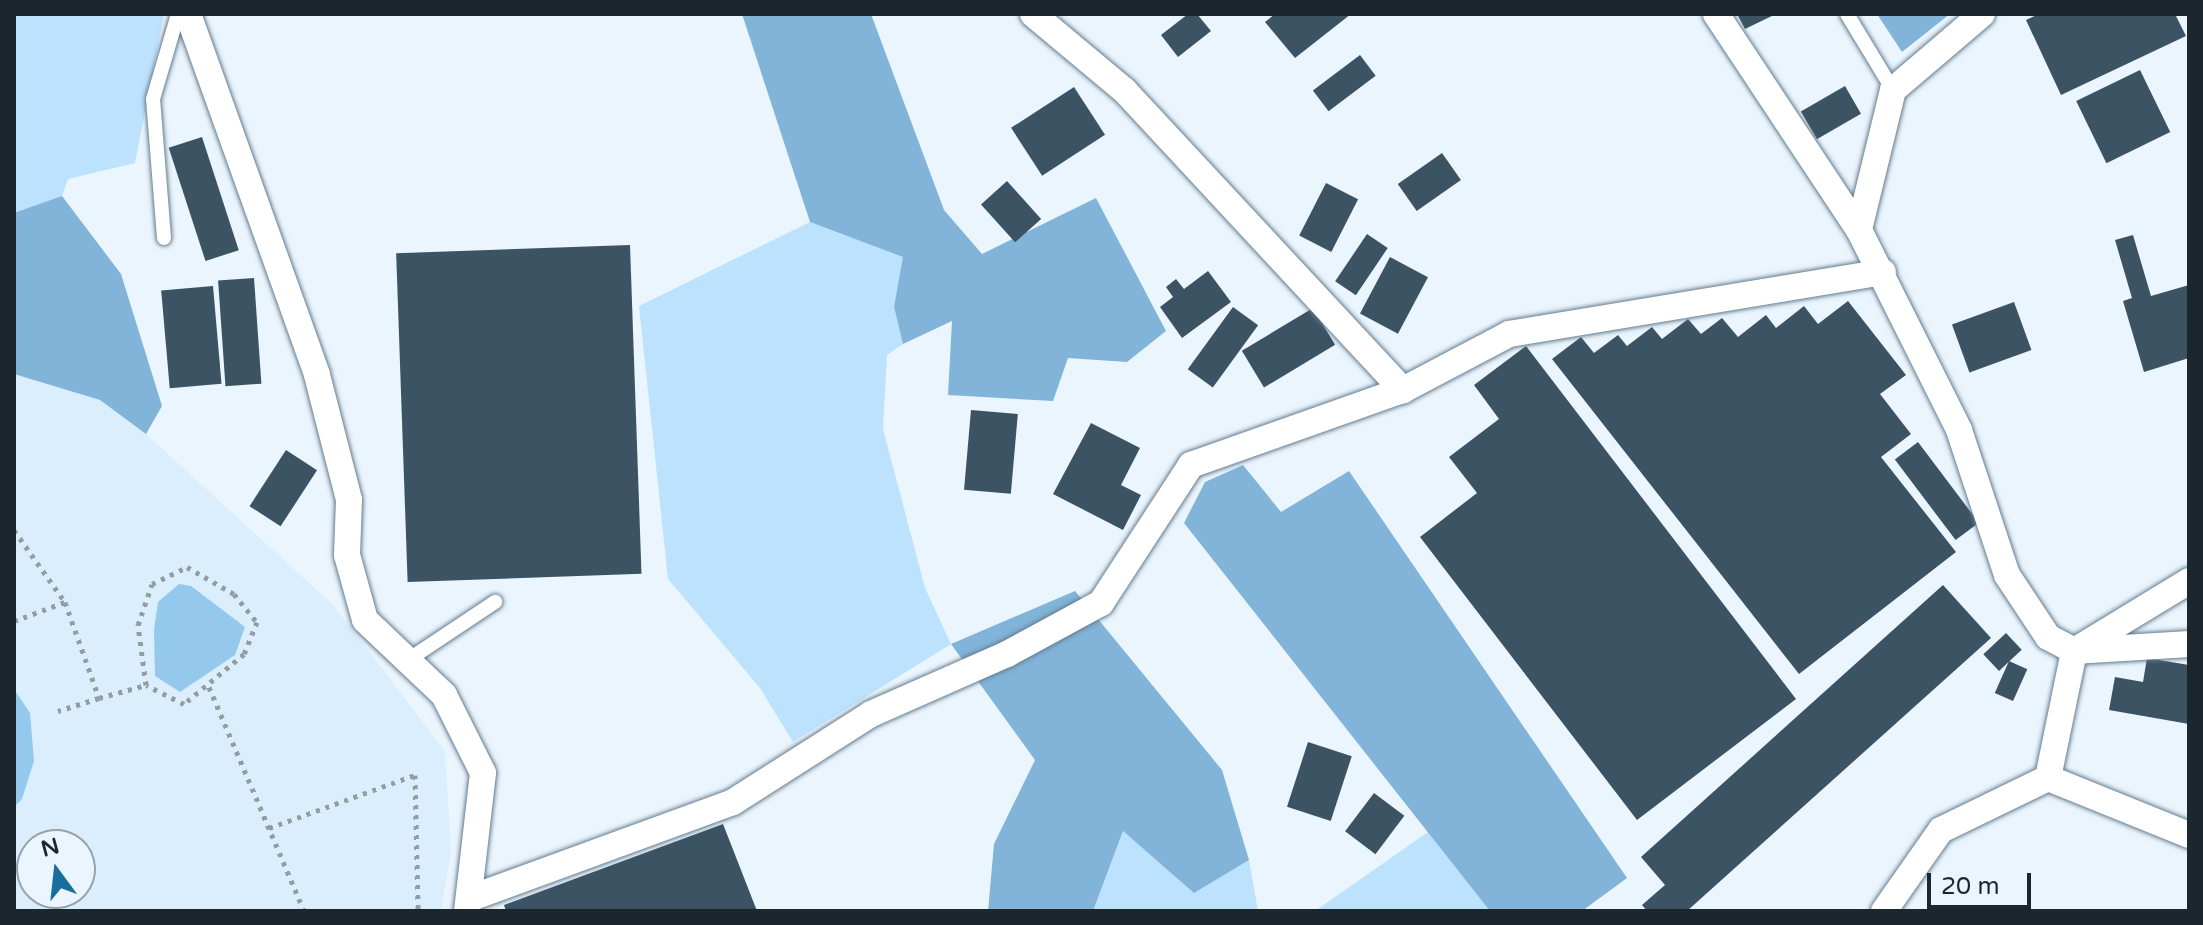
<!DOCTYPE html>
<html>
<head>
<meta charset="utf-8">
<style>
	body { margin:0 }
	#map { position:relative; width:2203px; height:925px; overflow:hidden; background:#eaf5fd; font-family:"Varela Round",sans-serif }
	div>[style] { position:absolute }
	.built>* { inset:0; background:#daeefd }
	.green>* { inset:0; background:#bde2fe }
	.forest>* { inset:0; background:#81b4d8 }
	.water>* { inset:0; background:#95c8ed }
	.building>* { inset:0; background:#3c5364; transform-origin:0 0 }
	.path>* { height:5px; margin-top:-2.5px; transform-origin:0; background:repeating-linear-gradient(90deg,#929da4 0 4px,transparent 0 10px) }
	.roads { filter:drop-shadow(0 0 2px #647c8e) drop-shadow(0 0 2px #647c8e) }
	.lane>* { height:14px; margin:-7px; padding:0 7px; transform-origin:7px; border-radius:7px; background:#fff }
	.street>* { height:26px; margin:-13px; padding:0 13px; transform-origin:13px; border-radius:13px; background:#fff }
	span { translate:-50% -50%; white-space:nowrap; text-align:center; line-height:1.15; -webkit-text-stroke:8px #eaf5fd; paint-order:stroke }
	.frame { position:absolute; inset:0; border:16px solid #1c262d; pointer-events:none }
	.north { position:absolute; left:16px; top:829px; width:80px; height:80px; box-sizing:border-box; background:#eaf5fd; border:2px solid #98a2aa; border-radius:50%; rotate:345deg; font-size:22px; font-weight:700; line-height:32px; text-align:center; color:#1c262d }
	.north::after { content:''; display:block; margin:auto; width:28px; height:36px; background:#196e9e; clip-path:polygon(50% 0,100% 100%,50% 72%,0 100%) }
	.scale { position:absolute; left:1927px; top:873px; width:104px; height:36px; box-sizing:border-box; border:4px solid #1c262d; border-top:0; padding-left:10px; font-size:24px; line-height:28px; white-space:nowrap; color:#1c262d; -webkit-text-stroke:6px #eaf5fd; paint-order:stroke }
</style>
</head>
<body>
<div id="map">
	<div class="built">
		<div style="clip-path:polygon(evenodd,14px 374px,100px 400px,146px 434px,333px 605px,445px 751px,451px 851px,441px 911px,14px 911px,14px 374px,32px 845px,80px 845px,80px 893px,32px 893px,32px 845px)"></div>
	</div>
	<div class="green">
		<div style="clip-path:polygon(14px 14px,164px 14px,135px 163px,68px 179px,62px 196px,16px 215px)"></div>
		<div style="clip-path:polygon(810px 222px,904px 257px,894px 307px,903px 344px,887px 355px,883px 429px,925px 588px,951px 644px,793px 742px,760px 688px,668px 579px,639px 306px)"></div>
		<div style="clip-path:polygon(1123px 831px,1194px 892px,1249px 860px,1258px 911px,1093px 911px)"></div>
		<div style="clip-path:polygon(1428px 832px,1490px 911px,1315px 911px)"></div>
	</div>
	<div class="forest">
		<div style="clip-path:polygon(742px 14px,871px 14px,944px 210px,982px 254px,1096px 198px,1166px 331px,1127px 362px,1068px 358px,1053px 401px,948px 395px,952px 321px,903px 344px,894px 307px,903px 257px,810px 222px)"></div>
		<div style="clip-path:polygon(1877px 14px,1950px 14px,1902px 52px)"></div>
		<div style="clip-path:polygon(62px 196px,121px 274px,162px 406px,146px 434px,100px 400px,14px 374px,14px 213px)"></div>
		<div style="clip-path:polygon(1243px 465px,1281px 512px,1349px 471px,1627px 878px,1582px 911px,1490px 911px,1184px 523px,1205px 482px)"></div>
		<div style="clip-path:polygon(1075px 591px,1222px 770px,1249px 860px,1194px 893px,1123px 831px,1093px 911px,988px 911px,994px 844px,1035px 760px,951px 644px)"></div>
	</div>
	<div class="water">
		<div style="clip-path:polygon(179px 584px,191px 586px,245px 627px,235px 655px,180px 692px,155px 676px,154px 630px,158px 602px)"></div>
		<div style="clip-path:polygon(14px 689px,30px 713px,34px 761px,22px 799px,14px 807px)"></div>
	</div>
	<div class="building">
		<div style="clip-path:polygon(1188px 14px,1197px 14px,1211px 31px,1178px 57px,1161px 35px)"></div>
		<div style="clip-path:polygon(1275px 14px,1351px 14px,1295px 58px,1265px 22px)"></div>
		<div style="clip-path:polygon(1737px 14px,1776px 14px,1745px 29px)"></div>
		<div style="clip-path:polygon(2039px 14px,2175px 14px,2186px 36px,2061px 95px,2026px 20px)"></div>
		<div style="left:1360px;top:55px;width:26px;height:59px;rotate:53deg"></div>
		<div style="left:2140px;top:70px;width:69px;height:71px;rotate:64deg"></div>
		<div style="left:1845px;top:86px;width:32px;height:51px;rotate:60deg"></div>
		<div style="left:1074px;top:87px;width:57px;height:75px;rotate:57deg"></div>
		<div style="left:202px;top:137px;width:119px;height:35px;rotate:72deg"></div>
		<div style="left:1442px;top:153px;width:33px;height:54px;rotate:55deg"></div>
		<div style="left:1007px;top:181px;width:51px;height:35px;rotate:48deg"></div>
		<div style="left:1326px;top:183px;width:36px;height:59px;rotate:27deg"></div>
		<div style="left:1367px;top:234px;width:25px;height:57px;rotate:34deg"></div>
		<div style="clip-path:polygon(2133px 235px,2151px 296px,2189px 285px,2189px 358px,2144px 372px,2123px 301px,2132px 298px,2115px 240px)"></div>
		<div style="left:630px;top:245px;width:329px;height:234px;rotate:88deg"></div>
		<div style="left:1390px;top:257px;width:43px;height:64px;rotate:28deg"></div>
		<div style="clip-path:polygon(1208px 271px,1231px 302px,1182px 338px,1160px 307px,1173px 297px,1166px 287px,1176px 279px,1184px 289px)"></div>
		<div style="left:254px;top:278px;width:106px;height:36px;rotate:86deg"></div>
		<div style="left:213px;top:286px;width:98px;height:52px;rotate:85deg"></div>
		<div style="clip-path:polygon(1848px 301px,1906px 375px,1880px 394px,1911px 434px,1881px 457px,1956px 552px,1799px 674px,1552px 359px,1581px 337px,1594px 353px,1618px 335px,1627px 346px,1652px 327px,1662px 339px,1688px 319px,1701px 334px,1722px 318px,1738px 337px,1766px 315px,1776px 328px,1804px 306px,1818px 324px)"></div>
		<div style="left:2014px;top:302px;width:51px;height:66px;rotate:70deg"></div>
		<div style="left:1233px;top:307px;width:31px;height:77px;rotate:36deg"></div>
		<div style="left:1313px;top:308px;width:43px;height:83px;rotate:59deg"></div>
		<div style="clip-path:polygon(1526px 346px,1796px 699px,1637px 820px,1420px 537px,1477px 493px,1449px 457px,1499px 419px,1474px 385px)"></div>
		<div style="left:971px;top:410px;width:47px;height:80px;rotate:5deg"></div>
		<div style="clip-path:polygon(1091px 423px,1140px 448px,1121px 485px,1141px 495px,1123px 530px,1053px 494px)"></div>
		<div style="left:1918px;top:442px;width:101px;height:29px;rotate:53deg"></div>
		<div style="left:286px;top:450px;width:37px;height:67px;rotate:33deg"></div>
		<div style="clip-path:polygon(1943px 585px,1991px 638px,1687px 911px,1647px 911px,1642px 905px,1665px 885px,1641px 857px)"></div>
		<div style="left:2006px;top:633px;width:23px;height:31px;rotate:47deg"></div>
		<div style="clip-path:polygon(2147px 658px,2189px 665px,2189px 724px,2109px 710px,2115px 677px,2143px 682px)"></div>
		<div style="left:2009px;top:661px;width:20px;height:35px;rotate:24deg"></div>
		<div style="left:1308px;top:742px;width:46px;height:68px;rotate:18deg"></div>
		<div style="left:1374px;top:793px;width:38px;height:48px;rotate:37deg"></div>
		<div style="clip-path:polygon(723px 824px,757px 911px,506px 911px,504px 905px)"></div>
	</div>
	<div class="path">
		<div style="left:14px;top:530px;width:88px;rotate:54.7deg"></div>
		<div style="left:14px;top:621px;width:54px;rotate:-20.4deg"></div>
		<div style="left:65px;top:602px;width:102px;rotate:70.5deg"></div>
		<div style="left:99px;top:698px;width:43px;rotate:162.4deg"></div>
		<div style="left:209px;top:687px;width:243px;rotate:67deg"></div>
		<div style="left:99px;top:698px;width:49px;rotate:-15.5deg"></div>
		<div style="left:146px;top:685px;width:61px;rotate:-97.6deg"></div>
		<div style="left:138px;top:625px;width:43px;rotate:-71.1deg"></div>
		<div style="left:152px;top:584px;width:39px;rotate:-26deg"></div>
		<div style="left:187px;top:567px;width:54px;rotate:29.9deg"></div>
		<div style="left:234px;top:594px;width:36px;rotate:51deg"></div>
		<div style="left:257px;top:622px;width:35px;rotate:112deg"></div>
		<div style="left:244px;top:654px;width:78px;rotate:140.2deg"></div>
		<div style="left:184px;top:704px;width:42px;rotate:-153.4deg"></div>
		<div style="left:269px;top:828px;width:155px;rotate:-20deg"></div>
		<div style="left:415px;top:775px;width:136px;rotate:88.7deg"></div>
	</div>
	<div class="roads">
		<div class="lane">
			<div style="left:1847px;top:14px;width:89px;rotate:58.8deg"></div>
			<div style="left:164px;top:238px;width:139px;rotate:-94.5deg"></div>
			<div style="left:153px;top:99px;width:89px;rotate:-73.6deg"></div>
			<div style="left:408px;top:660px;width:105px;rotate:-33.7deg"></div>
		</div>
		<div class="street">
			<div style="left:188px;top:14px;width:383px;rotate:70.3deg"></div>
			<div style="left:317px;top:375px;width:129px;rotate:75.6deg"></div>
			<div style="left:349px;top:500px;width:55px;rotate:92.1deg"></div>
			<div style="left:347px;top:555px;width:67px;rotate:74.5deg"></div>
			<div style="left:365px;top:620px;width:109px;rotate:43.5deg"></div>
			<div style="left:444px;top:695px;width:87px;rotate:63.4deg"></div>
			<div style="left:483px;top:773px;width:139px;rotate:96.6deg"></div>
			<div style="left:1033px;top:14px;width:119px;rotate:39.9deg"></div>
			<div style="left:1124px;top:90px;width:410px;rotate:47.1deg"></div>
			<div style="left:1403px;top:390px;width:120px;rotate:-27.8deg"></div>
			<div style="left:1509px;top:334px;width:379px;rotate:-9.4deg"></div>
			<div style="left:1716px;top:14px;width:259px;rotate:56.5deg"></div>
			<div style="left:1982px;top:14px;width:117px;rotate:139.5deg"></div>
			<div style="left:1893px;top:90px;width:144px;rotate:103.7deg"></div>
			<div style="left:1859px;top:230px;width:224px;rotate:63.4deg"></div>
			<div style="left:1959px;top:430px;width:153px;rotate:71.7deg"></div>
			<div style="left:2007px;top:575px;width:74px;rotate:56.5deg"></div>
			<div style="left:2048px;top:637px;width:30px;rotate:28deg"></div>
			<div style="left:2074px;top:651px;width:115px;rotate:-3.5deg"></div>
			<div style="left:2048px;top:778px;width:130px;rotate:-78.4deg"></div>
			<div style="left:2074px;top:651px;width:135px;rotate:-31.3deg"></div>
			<div style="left:471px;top:898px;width:279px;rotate:-20.1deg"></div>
			<div style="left:733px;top:802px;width:164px;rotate:-32.5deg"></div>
			<div style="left:871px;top:714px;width:149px;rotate:-23.8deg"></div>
			<div style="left:1007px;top:654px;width:107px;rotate:-28.5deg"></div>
			<div style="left:1101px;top:603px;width:165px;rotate:-56.9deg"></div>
			<div style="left:1191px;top:465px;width:225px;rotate:-19.5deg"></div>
			<div style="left:1884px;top:911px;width:99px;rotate:-54.9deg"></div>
			<div style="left:1941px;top:830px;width:119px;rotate:-25.9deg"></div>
			<div style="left:2048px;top:778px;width:152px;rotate:22deg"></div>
		</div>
	</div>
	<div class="frame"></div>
	<div class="north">N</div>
	<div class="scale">20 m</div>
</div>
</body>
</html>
